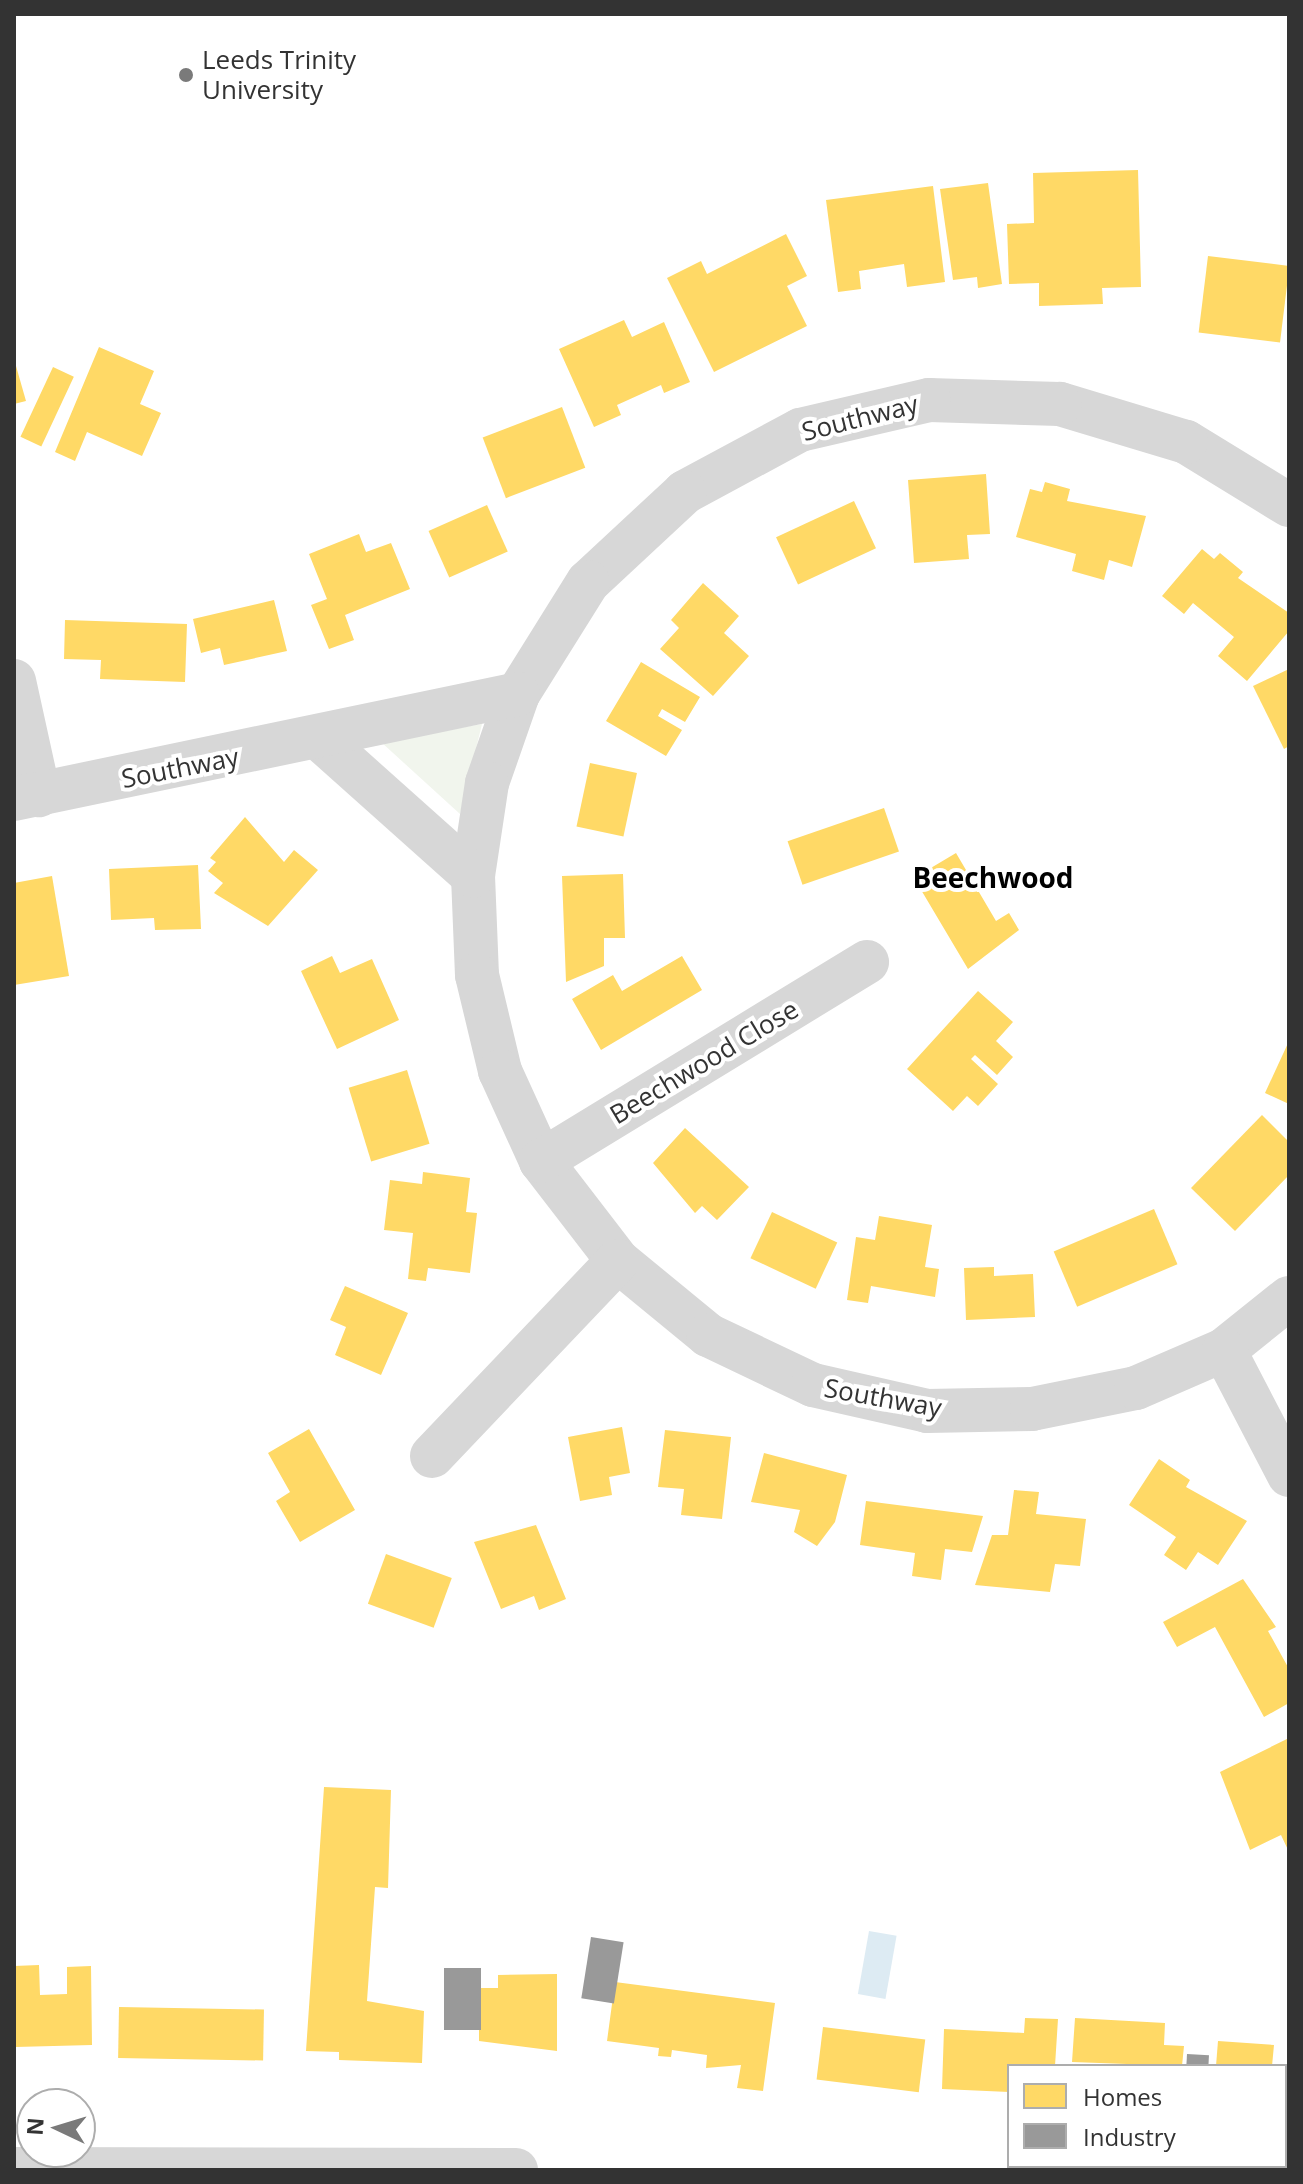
<!DOCTYPE html>
<html>
<head>
<meta charset="utf-8">
<style>
	body { margin:0 }
	#map { position:relative; width:1303px; height:2184px; overflow:hidden; background:#fff; font-family:"Open Sans",sans-serif }
	div>[style] { position:absolute }
	.green>* { inset:0; background:#f1f5ed }
	.water>* { inset:0; background:#ddebf3; transform-origin:0 0 }
	.homes>* { inset:0; background:#ffd966; transform-origin:0 0 }
	.industry>* { inset:0; background:#999; transform-origin:0 0 }
	.minor>* { height:44px; margin:-22px; padding:0 22px; transform-origin:22px; border-radius:22px; background:#d7d7d7 }
	.dots>* { width:22px; height:22px; translate:-50% -50%; box-sizing:border-box; border:4px solid #fff; border-radius:50% }
	span { translate:-50% -50%; white-space:nowrap; text-align:center; line-height:1.15; -webkit-text-stroke:8px #fff; paint-order:stroke }
	.poi-label { font-size:26px; color:#333 }
	.left { translate:0 -50%; text-align:left }
	.street-label { font-size:26px; color:#333 }
	.neighbourhood-label { font-size:28px; color:#000; font-weight:700 }
	.frame { position:absolute; inset:0; border:16px solid #333; pointer-events:none }
	.legend { position:absolute; left:1007px; top:2064px; width:280px; height:104px; box-sizing:border-box; background:#fff; border:2px solid #adadad; margin:0; padding:10px 14px; list-style:none; font-size:24px; color:#333 }
	.legend li { display:flex; align-items:center; gap:16px; height:40px }
	.legend b { width:40px; border:2px solid #adadad }
	.north { position:absolute; left:16px; top:2088px; width:80px; height:80px; box-sizing:border-box; background:#fff; border:2px solid #adadad; border-radius:50%; rotate:274deg; font-size:22px; font-weight:700; line-height:32px; text-align:center; color:#333 }
	.north::after { content:''; display:block; margin:auto; width:28px; height:36px; background:#7a7a7a; clip-path:polygon(50% 0,100% 100%,50% 72%,0 100%) }
</style>
</head>
<body>
<div id="map">
	<div class="green">
		<div style="clip-path:polygon(482px 724px,460px 814px,381px 742px)"></div>
	</div>
	<div class="water">
		<div style="left:869px;top:1931px;width:28px;height:64px;rotate:10deg"></div>
	</div>
	<div class="homes">
		<div style="clip-path:polygon(1138px 170px,1141px 287px,1102px 288px,1103px 304px,1039px 306px,1039px 283px,1009px 284px,1007px 224px,1034px 223px,1033px 173px)"></div>
		<div style="clip-path:polygon(988px 183px,1002px 284px,978px 288px,977px 277px,953px 280px,940px 189px)"></div>
		<div style="clip-path:polygon(933px 186px,945px 282px,907px 287px,904px 264px,859px 271px,861px 289px,838px 292px,826px 200px)"></div>
		<div style="clip-path:polygon(786px 234px,807px 276px,787px 286px,807px 326px,714px 372px,667px 278px,701px 261px,707px 274px)"></div>
		<div style="left:1208px;top:256px;width:82px;height:77px;rotate:7deg"></div>
		<div style="clip-path:polygon(624px 320px,632px 337px,664px 322px,690px 382px,664px 393px,661px 385px,617px 405px,621px 415px,594px 427px,559px 349px)"></div>
		<div style="clip-path:polygon(99px 347px,154px 371px,140px 404px,161px 413px,142px 456px,87px 432px,75px 461px,55px 452px)"></div>
		<div style="clip-path:polygon(14px 359px,26px 401px,14px 404px)"></div>
		<div style="left:53px;top:367px;width:23px;height:77px;rotate:25deg"></div>
		<div style="left:562px;top:407px;width:65px;height:85px;rotate:69deg"></div>
		<div style="clip-path:polygon(986px 474px,990px 534px,967px 535px,969px 559px,914px 563px,908px 480px)"></div>
		<div style="clip-path:polygon(1045px 482px,1070px 489px,1067px 501px,1146px 516px,1132px 567px,1109px 560px,1104px 580px,1072px 571px,1076px 554px,1016px 537px,1030px 489px,1042px 492px)"></div>
		<div style="left:854px;top:501px;width:52px;height:86px;rotate:65deg"></div>
		<div style="left:487px;top:505px;width:51px;height:64px;rotate:66deg"></div>
		<div style="clip-path:polygon(359px 534px,366px 552px,391px 543px,410px 589px,345px 615px,354px 640px,329px 649px,311px 605px,327px 599px,309px 554px)"></div>
		<div style="clip-path:polygon(1202px 549px,1214px 559px,1220px 553px,1243px 572px,1238px 578px,1289px 613px,1289px 631px,1247px 681px,1218px 656px,1234px 637px,1193px 603px,1184px 614px,1162px 596px)"></div>
		<div style="clip-path:polygon(703px 583px,739px 616px,724px 633px,749px 656px,713px 696px,660px 649px,679px 628px,671px 620px)"></div>
		<div style="clip-path:polygon(274px 600px,287px 651px,224px 665px,220px 648px,201px 653px,193px 619px)"></div>
		<div style="clip-path:polygon(65px 620px,187px 624px,185px 682px,100px 679px,101px 660px,64px 659px)"></div>
		<div style="clip-path:polygon(641px 662px,700px 697px,685px 722px,662px 709px,658px 716px,682px 730px,666px 756px,606px 721px)"></div>
		<div style="clip-path:polygon(1289px 669px,1289px 746px,1284px 749px,1253px 686px)"></div>
		<div style="left:590px;top:763px;width:48px;height:65px;rotate:12deg"></div>
		<div style="left:884px;top:808px;width:46px;height:102px;rotate:71deg"></div>
		<div style="clip-path:polygon(245px 817px,284px 862px,294px 850px,318px 870px,268px 926px,214px 893px,223px 883px,208px 871px,216px 862px,210px 858px)"></div>
		<div style="clip-path:polygon(956px 853px,996px 921px,1009px 913px,1019px 930px,968px 969px,914px 878px)"></div>
		<div style="clip-path:polygon(198px 865px,201px 929px,155px 930px,154px 918px,111px 920px,109px 869px)"></div>
		<div style="clip-path:polygon(623px 874px,625px 938px,604px 938px,604px 966px,566px 982px,562px 876px)"></div>
		<div style="clip-path:polygon(52px 876px,69px 976px,14px 985px,14px 883px)"></div>
		<div style="clip-path:polygon(332px 956px,340px 973px,372px 959px,399px 1020px,337px 1049px,301px 971px)"></div>
		<div style="clip-path:polygon(682px 956px,702px 990px,601px 1050px,572px 999px,613px 975px,622px 991px)"></div>
		<div style="clip-path:polygon(978px 991px,1013px 1022px,996px 1041px,1013px 1057px,997px 1075px,975px 1055px,971px 1059px,998px 1084px,978px 1106px,967px 1096px,953px 1111px,907px 1069px)"></div>
		<div style="clip-path:polygon(1289px 1041px,1289px 1104px,1265px 1093px)"></div>
		<div style="left:407px;top:1070px;width:77px;height:61px;rotate:73deg"></div>
		<div style="clip-path:polygon(1262px 1115px,1289px 1142px,1289px 1175px,1235px 1231px,1191px 1188px)"></div>
		<div style="clip-path:polygon(685px 1128px,749px 1187px,717px 1220px,702px 1206px,695px 1213px,653px 1163px)"></div>
		<div style="clip-path:polygon(423px 1172px,470px 1178px,466px 1212px,477px 1213px,470px 1273px,428px 1268px,426px 1281px,408px 1279px,413px 1233px,384px 1230px,390px 1180px,422px 1184px)"></div>
		<div style="left:1154px;top:1209px;width:60px;height:109px;rotate:67deg"></div>
		<div style="left:772px;top:1212px;width:72px;height:51px;rotate:25deg"></div>
		<div style="clip-path:polygon(879px 1216px,932px 1225px,925px 1267px,939px 1269px,935px 1297px,871px 1286px,868px 1303px,847px 1300px,856px 1237px,875px 1240px)"></div>
		<div style="clip-path:polygon(994px 1267px,994px 1276px,1033px 1274px,1035px 1317px,966px 1320px,964px 1268px)"></div>
		<div style="clip-path:polygon(345px 1286px,408px 1313px,381px 1375px,335px 1355px,346px 1327px,330px 1320px)"></div>
		<div style="clip-path:polygon(622px 1427px,630px 1473px,609px 1477px,612px 1495px,580px 1501px,568px 1437px)"></div>
		<div style="clip-path:polygon(309px 1429px,355px 1510px,300px 1542px,276px 1501px,290px 1492px,268px 1453px)"></div>
		<div style="clip-path:polygon(665px 1430px,731px 1437px,722px 1519px,681px 1515px,684px 1489px,658px 1487px)"></div>
		<div style="clip-path:polygon(764px 1453px,847px 1475px,835px 1522px,817px 1546px,794px 1532px,800px 1510px,751px 1502px)"></div>
		<div style="clip-path:polygon(1159px 1459px,1190px 1480px,1186px 1487px,1247px 1521px,1218px 1565px,1198px 1552px,1186px 1570px,1164px 1555px,1176px 1537px,1129px 1505px)"></div>
		<div style="clip-path:polygon(1014px 1490px,1039px 1492px,1036px 1514px,1086px 1519px,1080px 1566px,1055px 1564px,1050px 1592px,975px 1585px,992px 1535px,1008px 1535px)"></div>
		<div style="clip-path:polygon(866px 1501px,983px 1516px,972px 1552px,945px 1549px,941px 1580px,912px 1576px,915px 1553px,860px 1545px)"></div>
		<div style="clip-path:polygon(536px 1525px,566px 1599px,539px 1610px,534px 1596px,501px 1609px,474px 1542px)"></div>
		<div style="left:386px;top:1554px;width:70px;height:53px;rotate:20deg"></div>
		<div style="clip-path:polygon(1243px 1579px,1276px 1627px,1268px 1631px,1289px 1669px,1289px 1703px,1264px 1717px,1215px 1627px,1177px 1647px,1163px 1622px)"></div>
		<div style="clip-path:polygon(1289px 1738px,1289px 1852px,1281px 1835px,1250px 1850px,1220px 1772px)"></div>
		<div style="clip-path:polygon(324px 1787px,391px 1790px,388px 1888px,375px 1887px,367px 2001px,424px 2011px,422px 2063px,339px 2060px,339px 2052px,306px 2051px)"></div>
		<div style="clip-path:polygon(39px 1965px,40px 1995px,67px 1994px,67px 1967px,91px 1966px,92px 2045px,15px 2047px,14px 1966px)"></div>
		<div style="clip-path:polygon(557px 1974px,557px 2051px,479px 2041px,479px 1988px,498px 1988px,498px 1975px)"></div>
		<div style="clip-path:polygon(615px 1982px,775px 2003px,763px 2091px,737px 2088px,741px 2065px,706px 2068px,707px 2055px,672px 2050px,671px 2057px,658px 2056px,659px 2048px,607px 2041px)"></div>
		<div style="left:119px;top:2007px;width:145px;height:51px;rotate:1deg"></div>
		<div style="clip-path:polygon(1025px 2018px,1058px 2019px,1055px 2066px,1009px 2066px,1009px 2092px,942px 2089px,944px 2029px,1024px 2033px)"></div>
		<div style="clip-path:polygon(1075px 2018px,1165px 2023px,1164px 2045px,1184px 2046px,1182px 2066px,1072px 2062px)"></div>
		<div style="left:823px;top:2027px;width:103px;height:53px;rotate:7deg"></div>
		<div style="clip-path:polygon(1218px 2041px,1274px 2045px,1272px 2066px,1216px 2066px)"></div>
	</div>
	<div class="industry">
		<div style="left:591px;top:1937px;width:33px;height:62px;rotate:9deg"></div>
		<div style="left:444px;top:1968px;width:37px;height:62px"></div>
		<div style="left:1187px;top:2054px;width:22px;height:12px;rotate:3deg"></div>
	</div>
	<div class="minor">
		<div style="left:1289px;top:505px;width:121px;rotate:-148.5deg"></div>
		<div style="left:1186px;top:442px;width:132px;rotate:-163.2deg"></div>
		<div style="left:1060px;top:404px;width:131px;rotate:-178.3deg"></div>
		<div style="left:929px;top:400px;width:132px;rotate:166.9deg"></div>
		<div style="left:800px;top:430px;width:131px;rotate:151.7deg"></div>
		<div style="left:685px;top:492px;width:132px;rotate:137.1deg"></div>
		<div style="left:588px;top:582px;width:132px;rotate:122deg"></div>
		<div style="left:518px;top:694px;width:94px;rotate:109.2deg"></div>
		<div style="left:487px;top:783px;width:94px;rotate:98.6deg"></div>
		<div style="left:473px;top:876px;width:99px;rotate:87.7deg"></div>
		<div style="left:477px;top:975px;width:99px;rotate:76.5deg"></div>
		<div style="left:500px;top:1071px;width:99px;rotate:65.5deg"></div>
		<div style="left:541px;top:1161px;width:126px;rotate:52.4deg"></div>
		<div style="left:618px;top:1261px;width:117px;rotate:39.4deg"></div>
		<div style="left:708px;top:1335px;width:116px;rotate:25.5deg"></div>
		<div style="left:813px;top:1385px;width:117px;rotate:12.8deg"></div>
		<div style="left:927px;top:1411px;width:105px;rotate:-1.1deg"></div>
		<div style="left:1032px;top:1409px;width:106px;rotate:-11.4deg"></div>
		<div style="left:1136px;top:1388px;width:96px;rotate:-23.4deg"></div>
		<div style="left:1224px;top:1350px;width:83px;rotate:-38.7deg"></div>
		<div style="left:14px;top:681px;width:117px;rotate:77.6deg"></div>
		<div style="left:321px;top:740px;width:204px;rotate:41.8deg"></div>
		<div style="left:14px;top:799px;width:515px;rotate:-11.77deg"></div>
		<div style="left:541px;top:1161px;width:382px;rotate:-31.4deg"></div>
		<div style="left:1224px;top:1350px;width:141px;rotate:62.5deg"></div>
		<div style="left:432px;top:1456px;width:269px;rotate:-46.4deg"></div>
		<div style="left:14px;top:2169px;width:502px;rotate:0.11deg"></div>
	</div>
	<div class="dots">
		<div style="left:186px;top:75px;background:#7a7a7a"></div>
	</div>
	<div class="poi-label">
		<span class="left" style="left:202px;top:75px">Leeds Trinity<br>University</span>
	</div>
	<div class="street-label">
		<span style="left:860px;top:418px;rotate:-14deg">Southway</span>
		<span style="left:180px;top:768px;rotate:-11deg">Southway</span>
		<span style="left:704px;top:1062px;rotate:-31deg">Beechwood Close</span>
		<span style="left:883px;top:1398px;rotate:10deg">Southway</span>
	</div>
	<div class="neighbourhood-label">
		<span style="left:993px;top:877px">Beechwood</span>
	</div>
	<div class="frame"></div>
	<ul class="legend">
	<li><b style="height:22px;background:#ffd966"></b>Homes</li>
	<li><b style="height:22px;background:#999"></b>Industry</li>
	</ul>
	<div class="north">N</div>
</div>
</body>
</html>
